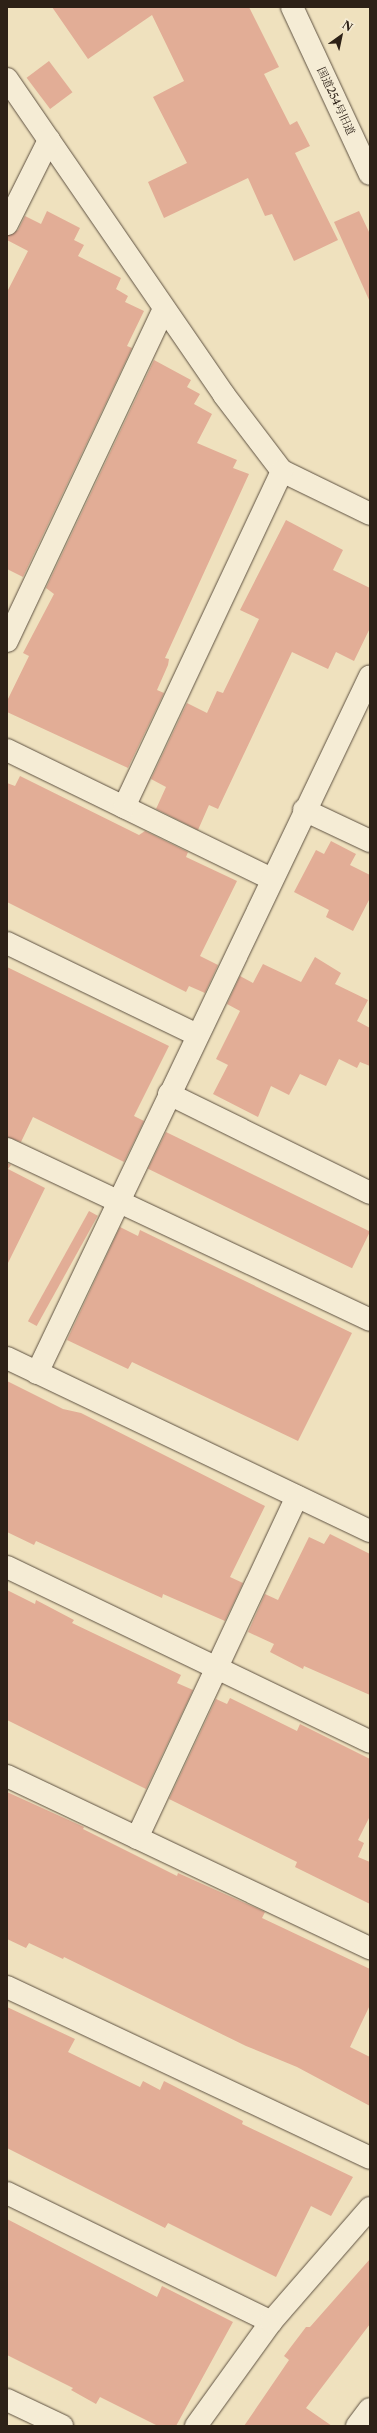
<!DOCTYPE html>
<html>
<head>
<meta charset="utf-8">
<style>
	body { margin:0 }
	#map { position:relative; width:377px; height:2433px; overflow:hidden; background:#efe1be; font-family:"Libre Caslon Text","Noto Serif JP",serif }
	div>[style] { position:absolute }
	.building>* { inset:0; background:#e2ad96; transform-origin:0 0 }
	.roads { filter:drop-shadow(0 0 1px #5e5141) drop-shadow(0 0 1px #5e5141) }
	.minor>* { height:22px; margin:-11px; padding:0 11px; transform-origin:11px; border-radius:11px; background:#f5ecd5 }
	.tertiary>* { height:22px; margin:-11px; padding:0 11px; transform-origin:11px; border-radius:11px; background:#f5ecd5 }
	span { translate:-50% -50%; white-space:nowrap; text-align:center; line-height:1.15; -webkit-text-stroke:3px #f5ecd5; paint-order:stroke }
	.street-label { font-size:11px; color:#2d2117 }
	.frame { position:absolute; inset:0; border:8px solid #2d2117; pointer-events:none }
	.north { position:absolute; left:321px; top:16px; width:40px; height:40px; -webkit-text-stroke:3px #f5ecd5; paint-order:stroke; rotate:33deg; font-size:11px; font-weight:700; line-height:16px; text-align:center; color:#2d2117 }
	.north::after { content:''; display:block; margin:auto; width:14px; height:18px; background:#2d2117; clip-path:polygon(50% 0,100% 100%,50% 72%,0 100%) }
</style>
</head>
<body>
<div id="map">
	<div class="building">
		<div style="clip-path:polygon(52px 7px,249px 7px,279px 67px,264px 74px,290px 125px,297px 121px,310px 146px,295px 153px,338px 240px,294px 261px,272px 214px,265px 216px,248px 178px,164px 218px,148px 182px,187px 163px,153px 97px,184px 81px,152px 15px,88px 59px)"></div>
		<div style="left:49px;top:61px;width:39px;height:28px;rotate:53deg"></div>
		<div style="clip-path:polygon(47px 211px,80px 228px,74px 240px,84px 245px,78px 256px,121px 278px,116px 289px,128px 296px,125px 302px,144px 311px,127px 346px,132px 348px,23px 577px,7px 569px,7px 292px,28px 251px,7px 240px,7px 236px,18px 230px,25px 216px,41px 224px)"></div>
		<div style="clip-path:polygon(359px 211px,370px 234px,370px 302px,334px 222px)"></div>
		<div style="clip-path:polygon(154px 360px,191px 380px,187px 387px,200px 394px,194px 404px,212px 414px,197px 443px,237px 460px,233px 468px,249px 474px,165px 658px,169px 659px,168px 665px,157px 690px,164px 693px,128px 768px,7px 712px,7px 701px,29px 656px,23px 653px,54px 594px,46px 588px)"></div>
		<div style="clip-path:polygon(286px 520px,343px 550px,333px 570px,370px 588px,370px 628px,354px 661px,336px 652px,328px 669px,292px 652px,218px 809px,209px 805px,198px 830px,156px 809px,166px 787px,151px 779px,187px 703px,207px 713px,217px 691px,223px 693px,259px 619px,240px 610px)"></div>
		<div style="clip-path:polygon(20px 776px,139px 835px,145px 831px,188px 852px,186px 857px,237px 881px,200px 956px,218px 965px,205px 993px,189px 986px,186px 992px,7px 902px,7px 783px,15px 786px)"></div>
		<div style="clip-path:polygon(331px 841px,356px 854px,350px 865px,370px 875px,370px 898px,353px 931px,326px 917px,329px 910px,294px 892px,316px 850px,324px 854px)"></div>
		<div style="clip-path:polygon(315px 957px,341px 973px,335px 984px,368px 1000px,357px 1021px,370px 1028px,370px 1066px,360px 1062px,357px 1068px,339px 1059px,326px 1086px,300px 1074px,289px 1095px,271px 1086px,258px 1117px,213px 1094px,228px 1065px,216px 1059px,240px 1011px,227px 1004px,240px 976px,253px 983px,263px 964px,301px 982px)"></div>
		<div style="clip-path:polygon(7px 967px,169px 1046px,134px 1116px,144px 1121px,124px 1162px,33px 1117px,21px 1142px,7px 1137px)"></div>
		<div style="left:166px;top:1132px;width:227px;height:41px;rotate:26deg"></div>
		<div style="clip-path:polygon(7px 1163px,11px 1165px,8px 1169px,45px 1188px,7px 1265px)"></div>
		<div style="left:89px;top:1211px;width:10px;height:126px;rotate:29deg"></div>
		<div style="clip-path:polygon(120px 1227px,138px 1236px,140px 1230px,352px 1333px,298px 1441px,132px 1362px,128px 1369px,67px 1340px)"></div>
		<div style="clip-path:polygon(7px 1381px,63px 1409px,81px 1413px,265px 1506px,230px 1577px,243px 1583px,225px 1621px,163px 1594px,162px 1598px,36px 1541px,34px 1545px,7px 1532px)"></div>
		<div style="clip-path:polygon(330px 1534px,370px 1554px,370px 1695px,304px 1666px,303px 1669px,270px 1652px,274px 1644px,248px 1632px,265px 1594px,278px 1600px,309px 1537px,324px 1544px)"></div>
		<div style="clip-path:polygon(7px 1590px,35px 1604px,36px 1600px,74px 1620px,72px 1623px,181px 1675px,177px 1683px,193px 1690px,146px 1789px,7px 1720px)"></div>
		<div style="clip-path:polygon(230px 1698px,297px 1731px,300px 1724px,370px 1759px,370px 1816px,358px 1840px,364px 1843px,358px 1857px,370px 1862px,370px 1904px,295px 1867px,297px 1862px,169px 1799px,216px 1699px,227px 1704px)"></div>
		<div style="clip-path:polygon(7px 1792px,84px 1827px,83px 1829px,177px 1876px,178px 1873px,265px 1912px,262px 1918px,370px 1969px,370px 2005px,350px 2047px,370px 2057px,370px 2106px,297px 2067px,246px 2046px,64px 1957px,63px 1959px,29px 1943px,26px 1948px,7px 1939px)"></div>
		<div style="clip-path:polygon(7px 2007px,75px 2039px,68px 2052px,140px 2087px,143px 2081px,160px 2090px,164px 2081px,243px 2121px,242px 2124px,353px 2177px,331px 2216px,311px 2206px,276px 2277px,168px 2223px,165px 2228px,7px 2148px)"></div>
		<div style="clip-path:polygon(7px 2219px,157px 2297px,162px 2286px,233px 2322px,176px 2426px,158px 2426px,100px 2397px,96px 2404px,71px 2390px,73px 2388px,7px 2355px)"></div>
		<div style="clip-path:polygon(370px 2259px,370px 2324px,306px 2408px,332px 2426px,244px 2426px,289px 2360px,284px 2356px,306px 2327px,310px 2327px)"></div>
	</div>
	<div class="roads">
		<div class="minor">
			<div style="left:7px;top:79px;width:383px;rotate:55.5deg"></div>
			<div style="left:224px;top:395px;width:96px;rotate:52.7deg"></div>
			<div style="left:282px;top:471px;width:98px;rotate:26deg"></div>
			<div style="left:7px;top:224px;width:94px;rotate:-63.4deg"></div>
			<div style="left:7px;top:641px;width:367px;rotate:-64.7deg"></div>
			<div style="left:7px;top:750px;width:294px;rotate:26deg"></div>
			<div style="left:124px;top:807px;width:371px;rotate:-64.8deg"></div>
			<div style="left:304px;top:810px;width:73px;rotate:25.2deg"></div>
			<div style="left:7px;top:943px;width:211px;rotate:25.8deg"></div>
			<div style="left:169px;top:1094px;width:224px;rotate:26.2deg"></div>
			<div style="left:7px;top:1149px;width:401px;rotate:25.2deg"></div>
			<div style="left:7px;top:1358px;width:402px;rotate:25.5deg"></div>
			<div style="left:37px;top:1373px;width:772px;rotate:-64.46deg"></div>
			<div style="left:7px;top:1567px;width:403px;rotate:25.7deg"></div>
			<div style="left:7px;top:1776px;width:402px;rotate:25.4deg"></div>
			<div style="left:137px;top:1838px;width:377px;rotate:-64.9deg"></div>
			<div style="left:7px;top:1987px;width:401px;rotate:25.2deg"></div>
			<div style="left:7px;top:2193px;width:294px;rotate:26deg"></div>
			<div style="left:7px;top:2400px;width:61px;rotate:25.3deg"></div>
			<div style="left:196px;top:2426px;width:128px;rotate:-54.2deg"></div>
			<div style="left:271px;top:2322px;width:151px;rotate:-49deg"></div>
		</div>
		<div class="tertiary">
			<div style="left:292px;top:7px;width:184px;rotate:65deg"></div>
			<div style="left:357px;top:2426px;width:21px;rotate:-53deg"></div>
		</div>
	</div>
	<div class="street-label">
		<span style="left:336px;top:101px;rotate:65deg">国道254号旧道</span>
	</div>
	<div class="frame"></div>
	<div class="north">N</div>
</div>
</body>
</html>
